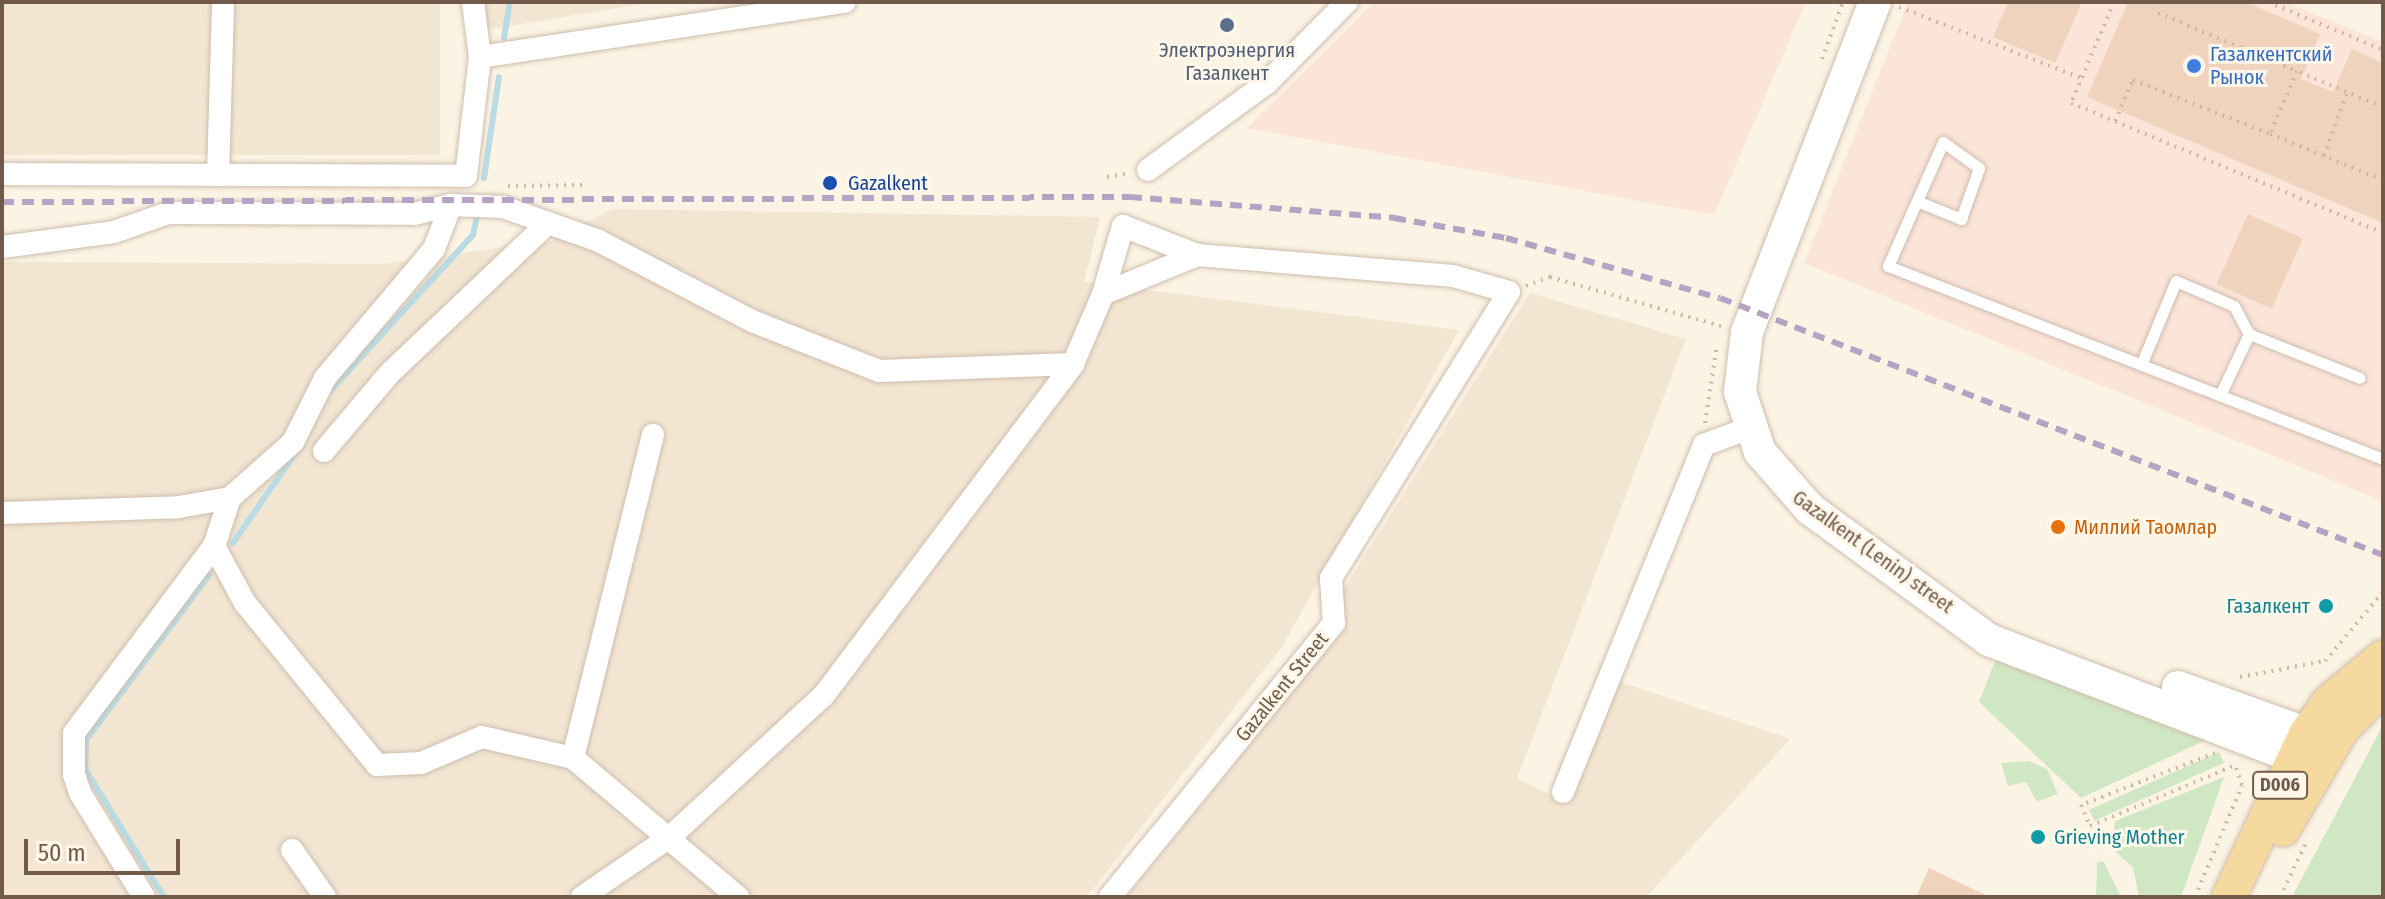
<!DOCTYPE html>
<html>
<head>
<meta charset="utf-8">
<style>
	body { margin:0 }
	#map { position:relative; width:2385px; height:899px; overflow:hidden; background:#fbf3e3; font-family:"Fira Sans Condensed",sans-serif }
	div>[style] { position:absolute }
	.residential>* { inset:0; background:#f2e5d2; transform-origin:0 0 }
	.commercial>* { inset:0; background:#fbe4d8 }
	.green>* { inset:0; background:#d0e7c3; transform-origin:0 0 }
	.stream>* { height:6px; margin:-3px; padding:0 3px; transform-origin:3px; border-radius:3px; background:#b9dbe3 }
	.building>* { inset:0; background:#efd3bc; transform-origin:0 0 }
	.path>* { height:4px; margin-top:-2px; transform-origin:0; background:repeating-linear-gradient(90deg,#d3b6a0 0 2px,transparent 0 8px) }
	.roads { filter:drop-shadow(0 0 2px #cebdae) drop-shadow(0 0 2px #cebdae) }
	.lane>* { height:11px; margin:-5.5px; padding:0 5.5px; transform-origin:5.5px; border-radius:5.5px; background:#fff }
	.street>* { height:22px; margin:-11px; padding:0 11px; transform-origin:11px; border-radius:11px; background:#fff }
	.secondary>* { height:32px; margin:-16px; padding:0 16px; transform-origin:16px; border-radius:16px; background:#fff }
	.primary>* { height:34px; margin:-17px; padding:0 17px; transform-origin:17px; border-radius:17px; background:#f6d99f }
	.rail>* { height:6px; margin-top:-3px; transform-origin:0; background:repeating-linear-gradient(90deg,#b6a3c3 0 12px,transparent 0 20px) }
	.dots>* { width:22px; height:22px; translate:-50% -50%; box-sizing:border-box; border:4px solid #fef7e9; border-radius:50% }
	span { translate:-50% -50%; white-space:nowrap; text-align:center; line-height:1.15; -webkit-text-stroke:6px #fef7e9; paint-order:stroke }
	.shield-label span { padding:2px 6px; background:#fef7e9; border:2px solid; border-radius:6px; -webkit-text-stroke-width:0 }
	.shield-label { font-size:18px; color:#725a4b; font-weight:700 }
	.service-label { font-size:20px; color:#4e5e75 }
	.shop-label { font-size:20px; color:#366cbe }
	.left { translate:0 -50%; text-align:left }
	.transit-label { font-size:20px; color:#164399 }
	.food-label { font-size:20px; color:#c56008 }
	.street-label { font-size:20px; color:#725a4b }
	.culture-label { font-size:20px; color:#0d838f }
	.right { translate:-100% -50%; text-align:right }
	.frame { position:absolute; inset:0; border:4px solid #725a4b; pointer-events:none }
	.scale { position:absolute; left:24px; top:839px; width:156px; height:36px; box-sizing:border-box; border:4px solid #725a4b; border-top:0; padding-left:10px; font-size:24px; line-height:28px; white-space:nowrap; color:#725a4b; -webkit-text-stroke:6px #fef7e9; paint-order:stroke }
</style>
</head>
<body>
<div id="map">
	<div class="residential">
		<div style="left:2px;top:2px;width:438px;height:153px"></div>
		<div style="clip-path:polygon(486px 2px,653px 2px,486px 30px)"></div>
		<div style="clip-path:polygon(612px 209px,1100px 217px,1084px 282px,1459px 330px,1283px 645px,1087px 897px,2px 897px,2px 262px,383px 264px,551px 241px)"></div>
		<div style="clip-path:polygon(1530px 293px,1686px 339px,1517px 778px,1563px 801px,1617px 681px,1790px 739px,1646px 897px,1126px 897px,1229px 771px)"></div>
	</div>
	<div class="commercial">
		<div style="clip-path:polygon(1374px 2px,1806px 2px,1714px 215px,1247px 128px)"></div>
		<div style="clip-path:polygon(1908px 2px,2285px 2px,2383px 42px,2383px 501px,1804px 263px)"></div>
	</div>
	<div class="green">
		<div style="clip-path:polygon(1996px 659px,2206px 740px,2081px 798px,1979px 702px)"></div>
		<div style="clip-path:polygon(2383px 725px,2383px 897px,2292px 897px)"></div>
		<div style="left:2219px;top:752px;width:12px;height:142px;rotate:66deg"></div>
		<div style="clip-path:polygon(2029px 761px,2047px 769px,2058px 794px,2037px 802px,2026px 782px,2008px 786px,2001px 763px)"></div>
		<div style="clip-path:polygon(2224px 777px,2181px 897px,2139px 897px,2133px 867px,2113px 850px,2115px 821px)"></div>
		<div style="clip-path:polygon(2097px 862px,2104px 862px,2121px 897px,2096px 897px)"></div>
	</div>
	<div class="stream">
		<div style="left:504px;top:38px;width:36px;rotate:-81deg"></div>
		<div style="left:484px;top:178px;width:102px;rotate:-81.6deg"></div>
		<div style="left:329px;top:392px;width:213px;rotate:-47.5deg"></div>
		<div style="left:473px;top:235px;width:24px;rotate:-78deg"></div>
		<div style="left:233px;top:543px;width:112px;rotate:-55.2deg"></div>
		<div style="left:164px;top:897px;width:150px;rotate:-121.7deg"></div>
		<div style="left:85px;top:769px;width:29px;rotate:-88deg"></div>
		<div style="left:86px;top:740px;width:206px;rotate:-53.3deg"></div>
	</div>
	<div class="building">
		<div style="clip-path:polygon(2008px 2px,2082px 2px,2055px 63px,1993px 37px)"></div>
		<div style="clip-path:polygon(2128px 2px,2246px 2px,2320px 34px,2301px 79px,2333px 92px,2352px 49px,2383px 63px,2383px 223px,2087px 97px)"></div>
		<div style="left:2248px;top:214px;width:60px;height:77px;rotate:24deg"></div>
		<div style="clip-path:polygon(1929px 868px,1990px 897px,1916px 897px)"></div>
	</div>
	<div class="path">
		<div style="left:2114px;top:2px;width:110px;rotate:113.1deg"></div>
		<div style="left:2071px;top:103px;width:338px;rotate:22.6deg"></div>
		<div style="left:2268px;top:2px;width:125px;rotate:22.7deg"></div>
		<div style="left:1899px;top:7px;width:195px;rotate:21.3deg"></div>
		<div style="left:2158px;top:13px;width:151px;rotate:22.6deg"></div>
		<div style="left:1822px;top:59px;width:61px;rotate:-69.8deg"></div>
		<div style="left:2383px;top:107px;width:93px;rotate:-157.3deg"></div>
		<div style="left:2297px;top:71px;width:69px;rotate:113.2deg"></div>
		<div style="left:2270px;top:134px;width:122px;rotate:22.2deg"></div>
		<div style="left:2115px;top:121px;width:45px;rotate:-66.3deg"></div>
		<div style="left:2133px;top:80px;width:147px;rotate:21.5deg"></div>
		<div style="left:2324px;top:156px;width:68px;rotate:-70.2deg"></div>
		<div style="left:1107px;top:177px;width:23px;rotate:-10deg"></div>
		<div style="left:508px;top:186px;width:78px;rotate:-0.7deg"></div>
		<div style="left:1526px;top:286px;width:26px;rotate:-21deg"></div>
		<div style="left:1550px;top:277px;width:178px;rotate:16deg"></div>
		<div style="left:1705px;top:423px;width:79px;rotate:-81.3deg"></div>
		<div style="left:2240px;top:677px;width:86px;rotate:-10.7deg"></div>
		<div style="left:2325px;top:661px;width:90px;rotate:-50deg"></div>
		<div style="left:2215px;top:753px;width:144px;rotate:158.8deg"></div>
		<div style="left:2081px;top:805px;width:23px;rotate:67deg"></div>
		<div style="left:2090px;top:826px;width:158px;rotate:-22.7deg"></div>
		<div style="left:2195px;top:897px;width:121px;rotate:-67.2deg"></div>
		<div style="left:2242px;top:785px;width:24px;rotate:-109deg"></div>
		<div style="left:2280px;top:897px;width:58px;rotate:-64.3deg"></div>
	</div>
	<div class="roads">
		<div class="lane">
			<div style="left:1917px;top:201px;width:48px;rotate:22.2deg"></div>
			<div style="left:1961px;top:219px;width:54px;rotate:-70.6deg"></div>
			<div style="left:1979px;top:168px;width:44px;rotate:-144.2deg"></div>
			<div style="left:1943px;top:142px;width:136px;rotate:113.9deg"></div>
			<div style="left:1888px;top:266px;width:531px;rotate:21.3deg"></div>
			<div style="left:2141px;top:365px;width:91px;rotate:-67.4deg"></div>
			<div style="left:2176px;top:281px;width:63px;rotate:23.3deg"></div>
			<div style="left:2234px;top:306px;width:32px;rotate:62deg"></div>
			<div style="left:2249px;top:334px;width:119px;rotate:21.6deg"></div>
			<div style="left:2220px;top:395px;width:68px;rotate:-64.6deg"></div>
		</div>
		<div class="street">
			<div style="left:480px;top:57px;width:369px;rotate:-8.6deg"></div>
			<div style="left:1148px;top:170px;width:147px;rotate:-36.2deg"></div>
			<div style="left:1267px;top:83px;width:114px;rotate:-45.4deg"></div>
			<div style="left:2px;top:174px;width:464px;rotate:0.2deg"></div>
			<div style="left:466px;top:176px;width:120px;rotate:-83.3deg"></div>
			<div style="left:480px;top:57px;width:55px;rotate:-97.3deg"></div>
			<div style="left:218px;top:175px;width:173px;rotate:-88.3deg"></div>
			<div style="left:2px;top:247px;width:113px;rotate:-7.6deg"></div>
			<div style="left:114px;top:232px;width:57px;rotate:-19.4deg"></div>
			<div style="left:168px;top:213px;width:246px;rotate:0.2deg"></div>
			<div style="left:414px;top:214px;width:38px;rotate:-14deg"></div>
			<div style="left:1103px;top:294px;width:102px;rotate:-22.5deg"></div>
			<div style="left:324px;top:451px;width:102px;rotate:-49.8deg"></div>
			<div style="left:390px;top:373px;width:218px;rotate:-43.5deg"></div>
			<div style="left:2px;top:513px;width:177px;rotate:-1.9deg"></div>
			<div style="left:179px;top:507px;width:52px;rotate:-10deg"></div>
			<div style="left:230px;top:498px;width:84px;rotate:-41.6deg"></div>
			<div style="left:293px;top:442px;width:72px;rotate:-63.4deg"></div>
			<div style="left:325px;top:378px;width:169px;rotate:-49.8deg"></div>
			<div style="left:434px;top:249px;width:47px;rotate:-68.9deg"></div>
			<div style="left:451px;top:205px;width:52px;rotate:2.2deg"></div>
			<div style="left:503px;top:207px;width:102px;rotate:19.5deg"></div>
			<div style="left:599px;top:241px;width:173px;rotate:27.6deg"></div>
			<div style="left:752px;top:321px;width:136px;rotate:21.5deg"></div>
			<div style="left:879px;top:371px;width:194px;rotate:-2.1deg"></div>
			<div style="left:214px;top:546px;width:65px;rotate:61.5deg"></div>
			<div style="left:245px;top:603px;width:209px;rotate:50.8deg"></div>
			<div style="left:377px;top:765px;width:44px;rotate:-2.6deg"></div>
			<div style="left:421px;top:763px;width:66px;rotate:-23.1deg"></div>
			<div style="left:482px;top:737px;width:93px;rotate:13deg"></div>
			<div style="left:573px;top:758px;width:216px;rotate:40.1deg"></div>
			<div style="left:573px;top:758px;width:333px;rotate:-76.1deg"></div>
			<div style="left:1563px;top:792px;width:375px;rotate:-67.9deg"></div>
			<div style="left:1704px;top:445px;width:48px;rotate:-20.7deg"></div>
			<div style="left:292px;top:850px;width:57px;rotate:54.9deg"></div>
			<div style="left:144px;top:897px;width:122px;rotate:-121.6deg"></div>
			<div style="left:80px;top:793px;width:20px;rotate:-108deg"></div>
			<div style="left:74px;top:774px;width:41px;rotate:-90deg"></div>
			<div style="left:74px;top:733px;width:234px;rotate:-53.2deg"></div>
			<div style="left:214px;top:546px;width:51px;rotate:-71.6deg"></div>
			<div style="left:582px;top:897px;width:107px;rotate:-34.3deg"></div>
			<div style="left:670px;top:837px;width:209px;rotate:-42.7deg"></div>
			<div style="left:824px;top:695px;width:414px;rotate:-53deg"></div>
			<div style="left:1073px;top:364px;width:76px;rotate:-66.8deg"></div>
			<div style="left:1103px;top:294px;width:71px;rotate:-73.6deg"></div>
			<div style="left:1123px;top:226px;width:79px;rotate:21.4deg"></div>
			<div style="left:1197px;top:255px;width:257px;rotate:4.7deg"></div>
			<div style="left:1453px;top:276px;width:58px;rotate:15.9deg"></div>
			<div style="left:1509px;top:292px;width:337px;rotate:121.9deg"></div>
			<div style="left:1331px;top:578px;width:45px;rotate:86.2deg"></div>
			<div style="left:1334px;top:623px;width:354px;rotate:129.3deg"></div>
		</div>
		<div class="secondary">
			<div style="left:1875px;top:2px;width:354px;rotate:111.2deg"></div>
			<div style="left:1747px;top:332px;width:60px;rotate:96.7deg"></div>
			<div style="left:1740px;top:392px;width:63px;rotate:71.6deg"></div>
			<div style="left:1760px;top:452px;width:76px;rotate:48.7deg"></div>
			<div style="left:1810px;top:509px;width:222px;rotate:36.2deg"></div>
			<div style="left:1989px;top:640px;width:352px;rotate:21deg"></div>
			<div style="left:2178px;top:687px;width:162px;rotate:19.9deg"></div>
		</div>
		<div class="primary">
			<div style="left:2283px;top:829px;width:115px;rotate:-59.6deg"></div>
			<div style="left:2341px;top:730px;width:60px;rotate:-45.7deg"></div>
			<div style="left:2229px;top:897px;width:180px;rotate:-64.7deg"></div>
			<div style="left:2306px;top:734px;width:39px;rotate:-54deg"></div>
			<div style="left:2329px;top:702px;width:70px;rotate:-39.8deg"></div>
		</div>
	</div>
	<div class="rail">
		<div style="left:2px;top:202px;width:1128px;rotate:-0.25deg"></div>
		<div style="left:1130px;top:197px;width:265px;rotate:4.5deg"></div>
		<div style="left:1394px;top:218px;width:114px;rotate:10.1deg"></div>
		<div style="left:1506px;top:238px;width:222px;rotate:15.7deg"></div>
		<div style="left:1720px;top:298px;width:711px;rotate:21.19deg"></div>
	</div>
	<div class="dots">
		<div style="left:1227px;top:25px;background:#5c6f8a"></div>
		<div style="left:2194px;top:66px;background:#3f7fe0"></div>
		<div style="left:830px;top:183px;background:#1a4fb4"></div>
		<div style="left:2058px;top:527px;background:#e8710a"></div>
		<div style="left:2326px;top:606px;background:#0f9aa8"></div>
		<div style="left:2038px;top:837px;background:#0f9aa8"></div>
	</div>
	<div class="shield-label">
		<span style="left:2280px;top:785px">D006</span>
	</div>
	<div class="service-label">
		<span style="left:1227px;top:62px">Электроэнергия<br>Газалкент</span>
	</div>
	<div class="shop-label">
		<span class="left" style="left:2210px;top:66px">Газалкентский<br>Рынок</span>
	</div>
	<div class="transit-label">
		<span class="left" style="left:848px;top:183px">Gazalkent</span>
	</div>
	<div class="food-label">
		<span class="left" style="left:2074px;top:527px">Миллий Таомлар</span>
	</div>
	<div class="street-label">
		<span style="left:1873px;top:552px;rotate:36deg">Gazalkent (Lenin) street</span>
		<span style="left:1282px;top:687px;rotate:-51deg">Gazalkent Street</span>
	</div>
	<div class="culture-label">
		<span class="right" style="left:2310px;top:606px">Газалкент</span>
		<span class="left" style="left:2054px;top:837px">Grieving Mother</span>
	</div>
	<div class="frame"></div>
	<div class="scale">50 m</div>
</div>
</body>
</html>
